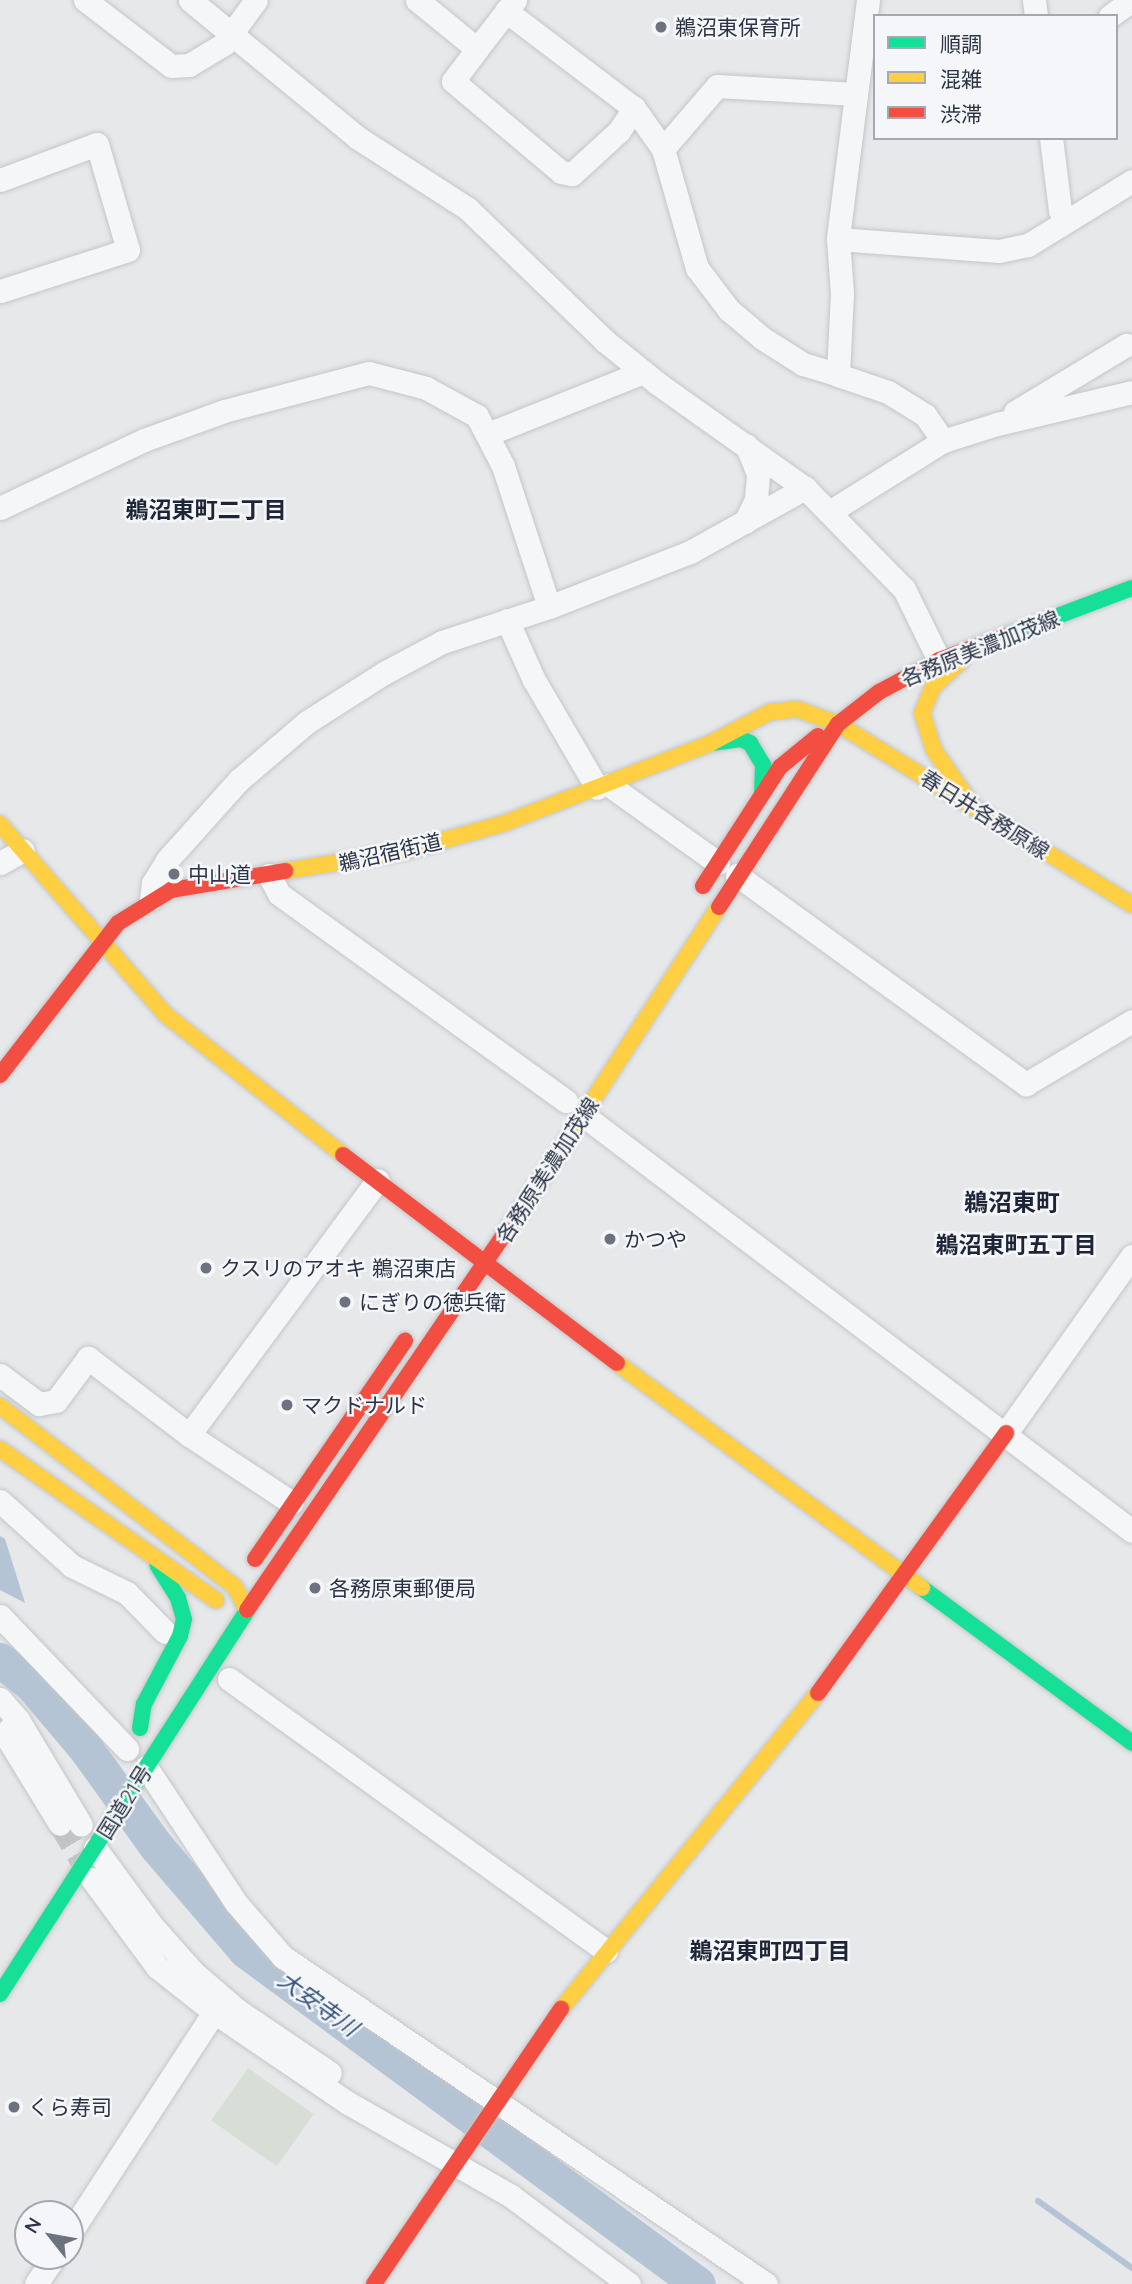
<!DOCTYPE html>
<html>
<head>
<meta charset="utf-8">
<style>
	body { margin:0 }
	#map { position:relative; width:1132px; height:2284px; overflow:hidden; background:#e6e8ea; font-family:Quicksand,"Noto Sans JP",sans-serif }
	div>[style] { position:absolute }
	.green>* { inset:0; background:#d6ded6; transform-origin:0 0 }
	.water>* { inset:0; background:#b4c4d5 }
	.stream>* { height:6px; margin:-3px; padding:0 3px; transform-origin:3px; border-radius:3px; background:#b4c4d5 }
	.river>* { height:35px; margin:-17.5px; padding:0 17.5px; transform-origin:17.5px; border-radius:17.5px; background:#b4c4d5 }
	.street-tunnel>* { height:23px; margin-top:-11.5px; transform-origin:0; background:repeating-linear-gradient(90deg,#c1c4c9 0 23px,transparent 0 34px) }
	.roads { filter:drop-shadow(0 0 2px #c4c6c8) drop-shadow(0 0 2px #c4c6c8) }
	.street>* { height:23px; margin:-11.5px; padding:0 11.5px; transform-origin:11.5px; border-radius:11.5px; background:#f5f6f7 }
	.fast>* { height:16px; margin:-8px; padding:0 8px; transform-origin:8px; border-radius:8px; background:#16e098 }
	.slow>* { height:16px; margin:-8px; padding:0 8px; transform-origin:8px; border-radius:8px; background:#ffcf43 }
	.jam>* { height:16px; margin:-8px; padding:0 8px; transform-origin:8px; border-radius:8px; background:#f24e42 }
	.dots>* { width:19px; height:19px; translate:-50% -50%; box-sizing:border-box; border:4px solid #f4f6f9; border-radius:50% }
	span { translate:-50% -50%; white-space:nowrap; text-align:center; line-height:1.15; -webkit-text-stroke:5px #f4f6f9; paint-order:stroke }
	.poi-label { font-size:21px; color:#2b3445 }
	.left { translate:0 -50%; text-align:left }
	.street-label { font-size:21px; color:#2b3445 }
	.neighbourhood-label { font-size:23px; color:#1d2536; font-weight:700 }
	.water-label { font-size:23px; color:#34527a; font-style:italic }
	.quarter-label { font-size:24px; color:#1d2536; font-weight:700 }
	.legend { position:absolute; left:873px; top:14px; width:245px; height:126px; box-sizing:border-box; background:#f4f6f9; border:2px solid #a4a8b1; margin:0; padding:9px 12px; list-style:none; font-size:21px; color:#2b3445 }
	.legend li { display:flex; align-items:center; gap:14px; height:35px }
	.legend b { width:35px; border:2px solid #a4a8b1 }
	.north { position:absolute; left:14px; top:2200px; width:70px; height:70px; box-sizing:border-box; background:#f4f6f9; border:2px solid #a4a8b1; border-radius:50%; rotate:301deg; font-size:19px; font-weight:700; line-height:28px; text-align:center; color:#2b3445 }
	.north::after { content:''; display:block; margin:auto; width:24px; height:32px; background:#6c737f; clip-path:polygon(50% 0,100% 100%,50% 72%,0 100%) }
</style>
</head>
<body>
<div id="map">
	<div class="green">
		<div style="left:248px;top:2068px;width:80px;height:64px;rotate:35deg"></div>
	</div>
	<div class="water">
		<div style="clip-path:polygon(0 1536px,5px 1539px,25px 1603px,0 1590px)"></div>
	</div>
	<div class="stream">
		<div style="left:1038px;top:2201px;width:115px;rotate:35.5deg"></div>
	</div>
	<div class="river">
		<div style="left:0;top:1660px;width:41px;rotate:38deg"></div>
		<div style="left:32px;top:1685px;width:84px;rotate:49.8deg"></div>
		<div style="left:86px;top:1749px;width:120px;rotate:54.2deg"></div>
		<div style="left:156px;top:1846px;width:138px;rotate:49.4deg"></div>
		<div style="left:246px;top:1951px;width:561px;rotate:36.38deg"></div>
	</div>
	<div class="street-tunnel">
		<div style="left:60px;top:1824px;width:57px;rotate:59.4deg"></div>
	</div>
	<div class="roads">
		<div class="street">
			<div style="left:85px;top:0;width:108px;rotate:37.5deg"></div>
			<div style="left:171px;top:66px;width:18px;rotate:-3deg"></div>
			<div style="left:189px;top:65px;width:41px;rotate:-31deg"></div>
			<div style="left:224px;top:44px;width:54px;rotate:-54deg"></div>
			<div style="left:190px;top:0;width:217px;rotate:39.4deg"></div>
			<div style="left:358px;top:138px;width:131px;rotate:32.8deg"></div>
			<div style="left:468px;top:209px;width:190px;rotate:43.9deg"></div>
			<div style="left:605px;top:341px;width:67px;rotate:38.9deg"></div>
			<div style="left:657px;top:383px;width:181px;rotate:35.4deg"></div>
			<div style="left:805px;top:488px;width:141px;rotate:45.6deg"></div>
			<div style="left:904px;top:589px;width:79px;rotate:63.8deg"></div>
			<div style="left:417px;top:0;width:77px;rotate:39.2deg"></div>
			<div style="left:868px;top:0;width:241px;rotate:97.2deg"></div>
			<div style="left:838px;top:239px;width:54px;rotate:85.8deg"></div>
			<div style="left:842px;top:293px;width:82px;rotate:92.8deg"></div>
			<div style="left:838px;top:375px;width:53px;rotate:18.8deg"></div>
			<div style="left:888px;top:392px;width:44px;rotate:31.9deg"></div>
			<div style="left:925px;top:415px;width:32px;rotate:55deg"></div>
			<div style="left:1034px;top:0;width:16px;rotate:83deg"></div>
			<div style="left:506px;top:11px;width:161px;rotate:37.2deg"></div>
			<div style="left:634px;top:108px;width:27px;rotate:123deg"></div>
			<div style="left:619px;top:131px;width:64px;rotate:137.5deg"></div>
			<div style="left:572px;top:174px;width:11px;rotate:-170deg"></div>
			<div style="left:561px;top:172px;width:141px;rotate:-139.9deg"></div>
			<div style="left:453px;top:81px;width:40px;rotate:-53deg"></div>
			<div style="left:477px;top:49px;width:62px;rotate:-52.2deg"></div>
			<div style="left:1110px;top:16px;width:27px;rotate:-36deg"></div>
			<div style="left:634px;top:108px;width:50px;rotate:54.7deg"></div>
			<div style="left:663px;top:149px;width:124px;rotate:74.1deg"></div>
			<div style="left:697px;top:268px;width:53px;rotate:52.7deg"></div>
			<div style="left:729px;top:310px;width:43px;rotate:40.3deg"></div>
			<div style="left:762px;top:338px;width:49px;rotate:32.4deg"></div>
			<div style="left:803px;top:364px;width:37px;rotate:17deg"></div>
			<div style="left:1051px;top:138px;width:73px;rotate:82.9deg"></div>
			<div style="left:1060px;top:210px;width:12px;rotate:48deg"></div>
			<div style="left:663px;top:149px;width:83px;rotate:-49.4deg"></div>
			<div style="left:717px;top:86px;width:139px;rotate:3.3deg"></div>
			<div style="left:0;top:180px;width:103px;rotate:-20.4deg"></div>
			<div style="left:97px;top:144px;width:110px;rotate:73.7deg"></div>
			<div style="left:128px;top:250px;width:134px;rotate:162.2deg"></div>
			<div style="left:838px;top:239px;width:161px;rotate:4.3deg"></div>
			<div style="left:999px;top:251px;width:30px;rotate:-12deg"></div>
			<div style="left:1028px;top:245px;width:122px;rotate:-31.6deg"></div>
			<div style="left:1015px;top:412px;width:130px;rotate:-31.1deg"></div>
			<div style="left:488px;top:434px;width:167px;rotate:-21.8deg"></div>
			<div style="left:0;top:508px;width:159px;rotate:-25.3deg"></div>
			<div style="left:144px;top:440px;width:85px;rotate:-19.9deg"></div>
			<div style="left:224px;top:411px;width:150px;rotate:-14.7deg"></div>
			<div style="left:369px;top:373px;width:59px;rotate:14.7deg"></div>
			<div style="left:426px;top:388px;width:58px;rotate:28.8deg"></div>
			<div style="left:477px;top:416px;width:56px;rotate:62.5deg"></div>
			<div style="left:503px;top:466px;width:148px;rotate:71.9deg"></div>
			<div style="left:831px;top:511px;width:132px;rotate:-32deg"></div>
			<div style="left:943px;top:441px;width:57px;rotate:-17.5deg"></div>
			<div style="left:997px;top:424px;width:139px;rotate:-13.3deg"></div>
			<div style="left:745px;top:522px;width:25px;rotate:-64deg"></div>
			<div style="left:756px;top:499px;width:25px;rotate:-85deg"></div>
			<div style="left:758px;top:474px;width:31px;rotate:-112deg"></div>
			<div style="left:507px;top:620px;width:66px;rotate:65.8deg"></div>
			<div style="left:534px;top:680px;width:125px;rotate:59.7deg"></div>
			<div style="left:609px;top:785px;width:134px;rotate:35.6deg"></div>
			<div style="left:0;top:863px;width:26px;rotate:-29deg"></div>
			<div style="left:269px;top:875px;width:21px;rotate:62deg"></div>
			<div style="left:279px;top:894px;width:354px;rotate:35.8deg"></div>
			<div style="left:737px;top:875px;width:357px;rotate:35.9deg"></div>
			<div style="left:1026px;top:1084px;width:123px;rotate:-30.7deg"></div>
			<div style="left:151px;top:899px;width:16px;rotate:-83deg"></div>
			<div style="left:153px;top:883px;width:28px;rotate:-58deg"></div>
			<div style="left:168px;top:859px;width:106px;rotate:-48.1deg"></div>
			<div style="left:239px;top:780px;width:89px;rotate:-40.5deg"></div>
			<div style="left:307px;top:722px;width:91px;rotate:-32.5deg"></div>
			<div style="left:384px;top:673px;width:66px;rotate:-28.1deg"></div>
			<div style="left:442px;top:642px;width:113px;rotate:-18.1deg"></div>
			<div style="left:549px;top:607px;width:151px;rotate:-21.3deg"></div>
			<div style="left:690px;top:552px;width:132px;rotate:-29.1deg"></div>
			<div style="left:583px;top:1115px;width:689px;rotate:37.15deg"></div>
			<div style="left:0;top:1375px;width:49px;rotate:36.6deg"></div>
			<div style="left:39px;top:1404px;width:17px;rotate:-10deg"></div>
			<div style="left:56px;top:1401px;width:54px;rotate:-53.3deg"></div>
			<div style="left:88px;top:1358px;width:127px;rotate:37.3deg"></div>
			<div style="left:189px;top:1435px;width:123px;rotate:33.4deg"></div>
			<div style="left:1006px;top:1433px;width:217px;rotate:-54.6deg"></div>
			<div style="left:189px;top:1435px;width:317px;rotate:-53.5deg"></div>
			<div style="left:0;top:1501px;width:97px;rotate:42.1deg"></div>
			<div style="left:72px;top:1566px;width:61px;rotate:26.1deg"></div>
			<div style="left:127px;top:1593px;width:54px;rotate:45.7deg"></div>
			<div style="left:0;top:1616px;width:184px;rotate:46.3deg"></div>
			<div style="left:229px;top:1679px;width:465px;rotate:35.8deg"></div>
			<div style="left:0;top:1699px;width:28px;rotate:49deg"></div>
			<div style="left:18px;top:1720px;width:19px;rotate:133deg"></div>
			<div style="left:5px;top:1734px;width:105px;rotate:58.6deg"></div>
			<div style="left:18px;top:1720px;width:122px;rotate:59deg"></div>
			<div style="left:146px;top:1767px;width:163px;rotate:56.5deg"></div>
			<div style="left:236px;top:1903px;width:72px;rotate:49deg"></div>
			<div style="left:283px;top:1957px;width:583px;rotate:34.1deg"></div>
			<div style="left:95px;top:1848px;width:98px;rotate:53.7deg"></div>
			<div style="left:153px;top:1927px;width:62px;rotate:48.3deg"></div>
			<div style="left:194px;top:1973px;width:57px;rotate:40.7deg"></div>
			<div style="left:237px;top:2010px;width:112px;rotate:34.1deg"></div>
			<div style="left:92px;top:1879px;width:109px;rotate:53.5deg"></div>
			<div style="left:157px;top:1967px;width:73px;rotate:38.3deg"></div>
			<div style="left:214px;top:2012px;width:162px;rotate:34.2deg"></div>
			<div style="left:348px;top:2103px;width:188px;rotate:29.7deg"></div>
			<div style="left:511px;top:2196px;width:147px;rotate:36.7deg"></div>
			<div style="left:70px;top:2233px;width:264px;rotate:-56.9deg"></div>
			<div style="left:36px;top:2284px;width:34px;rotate:-56deg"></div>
		</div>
		<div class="fast">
			<div style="left:1005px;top:636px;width:136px;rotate:-20.7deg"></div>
			<div style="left:712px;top:743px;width:29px;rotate:-8deg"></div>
			<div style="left:741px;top:739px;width:10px;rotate:24deg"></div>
			<div style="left:750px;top:743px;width:26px;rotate:59deg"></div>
			<div style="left:763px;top:765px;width:28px;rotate:92deg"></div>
			<div style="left:922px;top:1588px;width:261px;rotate:36.4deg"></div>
			<div style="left:140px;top:1728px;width:24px;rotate:-81deg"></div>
			<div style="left:144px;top:1704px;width:77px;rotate:-62.1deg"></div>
			<div style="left:180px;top:1636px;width:17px;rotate:-77deg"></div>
			<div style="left:184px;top:1619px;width:22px;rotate:-106deg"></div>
			<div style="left:178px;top:1598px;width:39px;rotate:-122deg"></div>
			<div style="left:0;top:1994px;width:457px;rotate:-57.2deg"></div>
		</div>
		<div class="slow">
			<div style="left:962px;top:660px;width:40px;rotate:137deg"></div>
			<div style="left:933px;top:687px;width:28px;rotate:113deg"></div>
			<div style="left:922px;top:713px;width:39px;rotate:72deg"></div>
			<div style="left:934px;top:750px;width:67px;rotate:55.4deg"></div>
			<div style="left:838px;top:724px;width:345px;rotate:31.6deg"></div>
			<div style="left:0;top:824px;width:253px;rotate:49deg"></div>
			<div style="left:166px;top:1015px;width:226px;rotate:38.3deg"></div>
			<div style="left:285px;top:871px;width:119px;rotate:-9.2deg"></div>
			<div style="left:402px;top:852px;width:107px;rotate:-15.7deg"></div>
			<div style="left:505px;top:823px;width:221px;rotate:-21.2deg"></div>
			<div style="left:711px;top:743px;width:67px;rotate:-27.7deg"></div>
			<div style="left:770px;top:712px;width:27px;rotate:-6deg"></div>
			<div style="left:797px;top:709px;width:44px;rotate:20.1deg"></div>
			<div style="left:527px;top:1201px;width:351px;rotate:-56.9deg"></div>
			<div style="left:617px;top:1363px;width:379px;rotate:36.4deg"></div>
			<div style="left:0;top:1406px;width:297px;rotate:37.6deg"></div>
			<div style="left:235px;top:1587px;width:26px;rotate:62deg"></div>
			<div style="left:0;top:1449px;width:264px;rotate:35deg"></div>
			<div style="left:561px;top:2009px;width:407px;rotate:-50.9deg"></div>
		</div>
		<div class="jam">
			<div style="left:703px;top:886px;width:142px;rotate:-57.1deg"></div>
			<div style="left:780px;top:767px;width:49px;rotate:-39.2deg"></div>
			<div style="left:719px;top:907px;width:218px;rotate:-57deg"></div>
			<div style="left:838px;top:724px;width:52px;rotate:-38deg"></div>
			<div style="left:879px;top:692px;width:68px;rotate:-28.1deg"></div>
			<div style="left:939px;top:660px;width:70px;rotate:-20deg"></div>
			<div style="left:0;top:1075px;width:192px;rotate:-52.2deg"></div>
			<div style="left:118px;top:923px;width:62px;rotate:-31.9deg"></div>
			<div style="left:171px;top:890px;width:116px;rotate:-9.5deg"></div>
			<div style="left:343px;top:1155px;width:344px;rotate:37.2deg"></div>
			<div style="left:255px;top:1559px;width:265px;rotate:-55.5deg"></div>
			<div style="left:247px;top:1610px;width:496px;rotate:-55.6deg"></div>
			<div style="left:818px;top:1693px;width:321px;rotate:-54.1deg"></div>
			<div style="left:374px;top:2284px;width:333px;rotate:-55.8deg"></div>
		</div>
	</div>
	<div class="dots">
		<div style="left:661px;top:27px;background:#6c737f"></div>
		<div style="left:174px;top:874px;background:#6c737f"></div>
		<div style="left:610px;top:1239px;background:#6c737f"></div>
		<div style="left:206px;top:1268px;background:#6c737f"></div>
		<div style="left:345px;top:1302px;background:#6c737f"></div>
		<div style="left:287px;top:1405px;background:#6c737f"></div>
		<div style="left:315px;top:1588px;background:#6c737f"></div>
		<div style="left:14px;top:2107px;background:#6c737f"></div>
	</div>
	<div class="poi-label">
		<span class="left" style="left:675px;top:27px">鵜沼東保育所</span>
		<span class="left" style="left:188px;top:874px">中山道</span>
		<span class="left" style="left:624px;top:1239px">かつや</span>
		<span class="left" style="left:220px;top:1268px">クスリのアオキ 鵜沼東店</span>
		<span class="left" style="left:359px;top:1302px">にぎりの徳兵衛</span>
		<span class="left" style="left:301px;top:1405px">マクドナルド</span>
		<span class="left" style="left:329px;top:1588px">各務原東郵便局</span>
		<span class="left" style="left:28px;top:2107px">くら寿司</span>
	</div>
	<div class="street-label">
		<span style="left:980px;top:648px;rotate:-22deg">各務原美濃加茂線</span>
		<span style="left:985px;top:814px;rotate:32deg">春日井各務原線</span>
		<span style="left:390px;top:852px;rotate:-13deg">鵜沼宿街道</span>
		<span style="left:547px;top:1170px;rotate:-57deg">各務原美濃加茂線</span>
		<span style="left:124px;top:1802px;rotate:-58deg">国道21号</span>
	</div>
	<div class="neighbourhood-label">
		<span style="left:206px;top:510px">鵜沼東町二丁目</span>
		<span style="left:1016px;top:1245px">鵜沼東町五丁目</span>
		<span style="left:770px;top:1951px">鵜沼東町四丁目</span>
	</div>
	<div class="water-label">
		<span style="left:318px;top:2004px;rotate:36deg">大安寺川</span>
	</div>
	<div class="quarter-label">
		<span style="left:1012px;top:1203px">鵜沼東町</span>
	</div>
	<ul class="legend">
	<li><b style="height:9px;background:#16e098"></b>順調</li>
	<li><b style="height:9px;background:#ffcf43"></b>混雑</li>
	<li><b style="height:9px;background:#f24e42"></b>渋滞</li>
	</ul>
	<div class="north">N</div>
</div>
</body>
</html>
